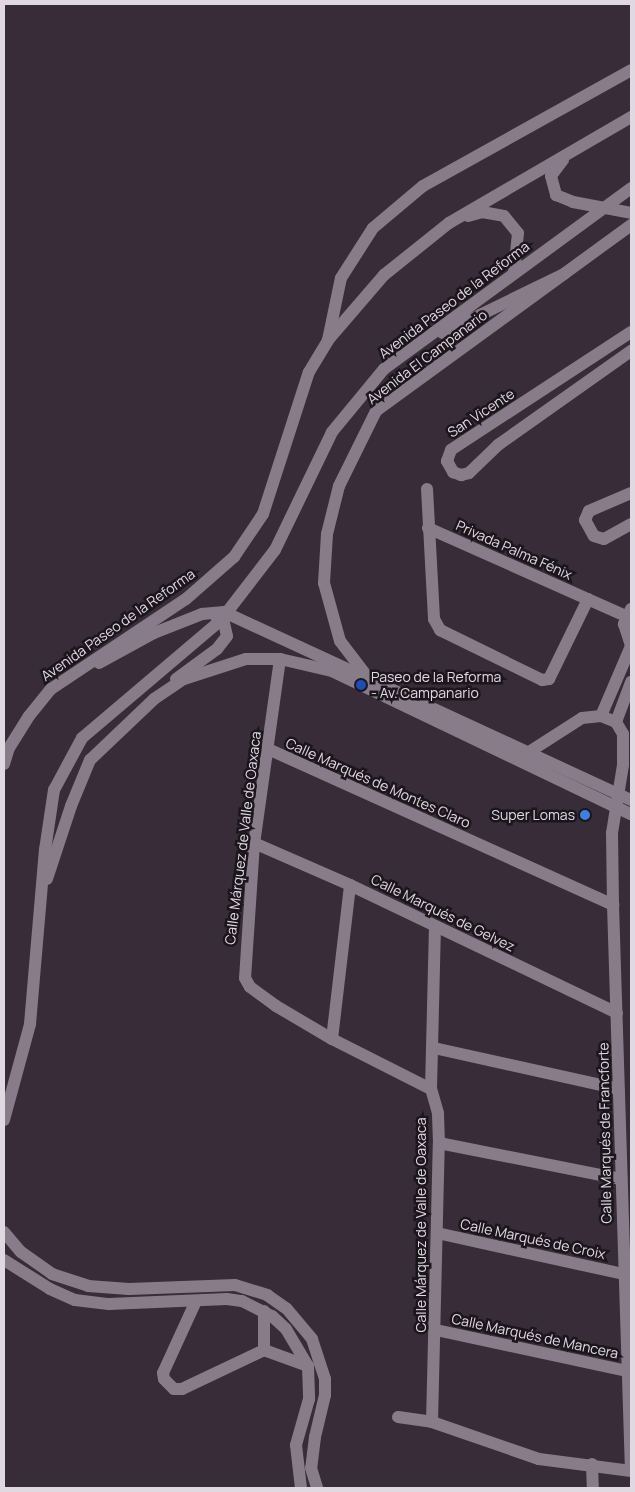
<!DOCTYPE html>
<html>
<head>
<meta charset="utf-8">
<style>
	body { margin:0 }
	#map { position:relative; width:635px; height:1492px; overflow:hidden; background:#372c38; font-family:Manrope,sans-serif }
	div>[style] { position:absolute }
	.street>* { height:12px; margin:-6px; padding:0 6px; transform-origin:6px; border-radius:6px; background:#897c8a }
	.secondary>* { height:12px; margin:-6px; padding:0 6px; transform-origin:6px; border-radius:6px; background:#897c8a }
	.dots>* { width:14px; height:14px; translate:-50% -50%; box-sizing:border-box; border:2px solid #1b161c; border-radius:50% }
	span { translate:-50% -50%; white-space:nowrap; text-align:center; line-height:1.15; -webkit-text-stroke:5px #1b161c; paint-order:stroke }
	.street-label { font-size:14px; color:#e0d9e1 }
	.poi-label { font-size:14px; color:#e0d9e1 }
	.left { translate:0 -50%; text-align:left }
	.right { translate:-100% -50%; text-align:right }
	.frame { position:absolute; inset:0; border:5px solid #e0d9e1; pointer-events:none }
</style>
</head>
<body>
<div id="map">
	<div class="street">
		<div style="left:631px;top:332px;width:215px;rotate:146.8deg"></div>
		<div style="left:451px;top:450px;width:12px;rotate:110deg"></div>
		<div style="left:447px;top:461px;width:13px;rotate:61deg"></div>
		<div style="left:453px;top:472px;width:9px;rotate:21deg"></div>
		<div style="left:461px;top:475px;width:8px;rotate:-14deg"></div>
		<div style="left:469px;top:473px;width:40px;rotate:-44deg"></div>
		<div style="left:498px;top:445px;width:163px;rotate:-35.3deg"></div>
		<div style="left:328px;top:340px;width:63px;rotate:-78.2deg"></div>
		<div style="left:341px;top:278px;width:59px;rotate:-57.4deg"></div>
		<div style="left:373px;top:228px;width:65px;rotate:-40deg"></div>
		<div style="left:423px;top:186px;width:238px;rotate:-29.1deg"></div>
		<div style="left:427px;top:489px;width:130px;rotate:86.9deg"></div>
		<div style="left:434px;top:619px;width:13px;rotate:61deg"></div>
		<div style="left:440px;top:630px;width:114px;rotate:26.1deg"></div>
		<div style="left:542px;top:680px;width:7px;rotate:-8deg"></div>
		<div style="left:549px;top:679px;width:89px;rotate:-64deg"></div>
		<div style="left:631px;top:493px;width:46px;rotate:156.8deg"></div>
		<div style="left:589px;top:511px;width:10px;rotate:114deg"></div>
		<div style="left:585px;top:520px;width:18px;rotate:61deg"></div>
		<div style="left:594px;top:536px;width:10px;rotate:17deg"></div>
		<div style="left:604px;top:539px;width:31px;rotate:-29deg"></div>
		<div style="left:428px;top:528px;width:217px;rotate:24deg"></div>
		<div style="left:631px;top:609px;width:17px;rotate:115deg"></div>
		<div style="left:624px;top:624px;width:23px;rotate:72deg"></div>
		<div style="left:280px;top:659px;width:186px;rotate:98deg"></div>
		<div style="left:254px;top:843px;width:135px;rotate:93.8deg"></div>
		<div style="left:245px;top:978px;width:10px;rotate:61deg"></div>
		<div style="left:250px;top:987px;width:32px;rotate:36deg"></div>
		<div style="left:276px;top:1006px;width:65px;rotate:30.5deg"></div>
		<div style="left:332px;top:1039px;width:111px;rotate:26.8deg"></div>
		<div style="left:369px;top:679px;width:48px;rotate:-127.3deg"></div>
		<div style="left:340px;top:641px;width:60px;rotate:-105.4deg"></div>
		<div style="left:324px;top:583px;width:49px;rotate:-86.5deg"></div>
		<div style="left:327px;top:534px;width:49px;rotate:-76deg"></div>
		<div style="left:339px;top:486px;width:84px;rotate:-63.7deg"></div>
		<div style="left:376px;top:411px;width:316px;rotate:-36.1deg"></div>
		<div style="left:601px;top:716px;width:76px;rotate:-66.8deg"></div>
		<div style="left:616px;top:722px;width:43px;rotate:-69.4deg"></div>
		<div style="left:268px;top:749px;width:379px;rotate:24.3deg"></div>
		<div style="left:529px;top:752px;width:63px;rotate:-32.7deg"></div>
		<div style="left:582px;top:718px;width:19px;rotate:-6deg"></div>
		<div style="left:601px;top:716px;width:16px;rotate:22deg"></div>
		<div style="left:616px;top:722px;width:14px;rotate:60deg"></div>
		<div style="left:623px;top:734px;width:31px;rotate:90deg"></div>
		<div style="left:623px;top:765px;width:69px;rotate:99.2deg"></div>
		<div style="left:612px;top:833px;width:72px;rotate:89.2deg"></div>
		<div style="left:613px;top:905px;width:566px;rotate:88.18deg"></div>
		<div style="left:254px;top:843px;width:105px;rotate:23.6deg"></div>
		<div style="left:350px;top:885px;width:296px;rotate:25.6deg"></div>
		<div style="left:332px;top:1039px;width:155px;rotate:-83.3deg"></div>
		<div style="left:434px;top:1048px;width:189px;rotate:12.5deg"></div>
		<div style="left:439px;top:1143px;width:186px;rotate:11.2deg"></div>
		<div style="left:4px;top:1232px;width:26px;rotate:50deg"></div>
		<div style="left:21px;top:1252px;width:38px;rotate:35deg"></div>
		<div style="left:52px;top:1274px;width:38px;rotate:18deg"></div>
		<div style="left:88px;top:1286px;width:41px;rotate:4.2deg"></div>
		<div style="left:129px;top:1289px;width:106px;rotate:-2.2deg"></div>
		<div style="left:235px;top:1285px;width:34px;rotate:17deg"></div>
		<div style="left:267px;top:1295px;width:24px;rotate:35deg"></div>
		<div style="left:287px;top:1309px;width:39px;rotate:50deg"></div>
		<div style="left:312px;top:1339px;width:42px;rotate:72deg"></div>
		<div style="left:325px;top:1379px;width:16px;rotate:90deg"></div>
		<div style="left:325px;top:1395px;width:43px;rotate:103.4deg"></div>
		<div style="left:315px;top:1437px;width:31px;rotate:97deg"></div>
		<div style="left:311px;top:1468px;width:21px;rotate:73deg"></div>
		<div style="left:437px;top:1233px;width:191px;rotate:12.4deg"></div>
		<div style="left:4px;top:1260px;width:54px;rotate:32.2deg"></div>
		<div style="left:50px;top:1289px;width:27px;rotate:24deg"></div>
		<div style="left:75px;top:1300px;width:34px;rotate:7deg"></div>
		<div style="left:109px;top:1304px;width:118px;rotate:-2.4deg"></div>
		<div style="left:227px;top:1299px;width:15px;rotate:8deg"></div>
		<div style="left:242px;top:1301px;width:34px;rotate:27deg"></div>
		<div style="left:272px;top:1316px;width:19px;rotate:43deg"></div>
		<div style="left:286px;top:1329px;width:43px;rotate:59.3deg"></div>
		<div style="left:308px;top:1366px;width:33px;rotate:88deg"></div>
		<div style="left:309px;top:1399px;width:48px;rotate:105.8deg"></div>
		<div style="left:296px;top:1445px;width:43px;rotate:83.4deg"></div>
		<div style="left:196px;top:1301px;width:79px;rotate:114.6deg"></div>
		<div style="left:163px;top:1373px;width:6px;rotate:81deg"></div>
		<div style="left:164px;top:1379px;width:14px;rotate:45deg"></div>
		<div style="left:174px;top:1389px;width:8px"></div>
		<div style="left:182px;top:1389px;width:91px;rotate:-25.4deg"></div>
		<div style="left:264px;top:1311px;width:39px;rotate:90deg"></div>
		<div style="left:264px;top:1350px;width:47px;rotate:20deg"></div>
		<div style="left:436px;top:1330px;width:196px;rotate:12.1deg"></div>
		<div style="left:398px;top:1417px;width:34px;rotate:8deg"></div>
		<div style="left:432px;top:1422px;width:113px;rotate:19.1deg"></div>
		<div style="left:539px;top:1459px;width:93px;rotate:7.4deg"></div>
		<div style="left:432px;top:1422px;width:279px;rotate:-88.6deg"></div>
		<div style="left:439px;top:1143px;width:30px;rotate:-92deg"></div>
		<div style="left:438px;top:1113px;width:25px;rotate:-106deg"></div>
		<div style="left:431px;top:1089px;width:162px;rotate:-88.6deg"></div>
		<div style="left:592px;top:1464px;width:24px;rotate:88deg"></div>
	</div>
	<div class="secondary">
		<div style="left:563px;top:160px;width:20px;rotate:127deg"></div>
		<div style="left:551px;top:176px;width:20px;rotate:75deg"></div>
		<div style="left:556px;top:195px;width:18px;rotate:22deg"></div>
		<div style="left:573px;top:202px;width:59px;rotate:10.7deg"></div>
		<div style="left:468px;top:216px;width:15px;rotate:-16deg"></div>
		<div style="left:482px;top:212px;width:22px;rotate:10deg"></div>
		<div style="left:504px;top:216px;width:22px;rotate:51deg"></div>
		<div style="left:518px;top:233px;width:40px;rotate:95.7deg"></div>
		<div style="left:443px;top:333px;width:135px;rotate:-26deg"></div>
		<div style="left:99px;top:663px;width:63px;rotate:-28.6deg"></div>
		<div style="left:154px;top:633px;width:52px;rotate:-21.6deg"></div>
		<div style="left:202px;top:614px;width:22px;rotate:-5deg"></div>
		<div style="left:224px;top:612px;width:448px;rotate:24.8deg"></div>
		<div style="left:176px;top:679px;width:51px;rotate:-36.2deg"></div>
		<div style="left:217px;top:649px;width:16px;rotate:-52deg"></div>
		<div style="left:227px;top:636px;width:17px;rotate:-103deg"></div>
		<div style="left:223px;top:619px;width:7px;rotate:-164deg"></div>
		<div style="left:4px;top:764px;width:17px;rotate:-73deg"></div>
		<div style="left:9px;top:748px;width:38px;rotate:-58deg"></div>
		<div style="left:29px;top:716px;width:35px;rotate:-51deg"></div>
		<div style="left:51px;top:689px;width:162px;rotate:-33.7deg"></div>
		<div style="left:186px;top:599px;width:64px;rotate:-41.2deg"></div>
		<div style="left:234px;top:557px;width:52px;rotate:-56deg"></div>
		<div style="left:263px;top:514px;width:149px;rotate:-72.1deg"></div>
		<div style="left:309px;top:372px;width:37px;rotate:-59deg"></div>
		<div style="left:328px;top:340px;width:86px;rotate:-49.3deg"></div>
		<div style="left:384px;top:275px;width:83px;rotate:-38.7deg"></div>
		<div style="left:449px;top:223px;width:211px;rotate:-30.2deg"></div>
		<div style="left:47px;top:879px;width:77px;rotate:-71.8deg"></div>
		<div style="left:71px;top:806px;width:50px;rotate:-67.6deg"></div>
		<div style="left:90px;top:760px;width:88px;rotate:-43.6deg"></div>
		<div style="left:154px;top:699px;width:36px;rotate:-34deg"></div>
		<div style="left:184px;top:679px;width:65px;rotate:-17.9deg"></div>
		<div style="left:246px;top:659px;width:34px"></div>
		<div style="left:280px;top:659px;width:53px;rotate:13deg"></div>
		<div style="left:332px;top:671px;width:331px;rotate:25.6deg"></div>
		<div style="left:4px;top:1120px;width:99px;rotate:-74.8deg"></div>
		<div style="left:30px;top:1024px;width:175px;rotate:-85.1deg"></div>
		<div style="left:45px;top:850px;width:61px;rotate:-81.5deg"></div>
		<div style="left:54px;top:790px;width:59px;rotate:-61.7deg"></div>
		<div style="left:82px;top:738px;width:182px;rotate:-40.3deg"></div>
		<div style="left:221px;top:620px;width:88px;rotate:-52.4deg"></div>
		<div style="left:275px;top:550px;width:131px;rotate:-64.2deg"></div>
		<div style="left:332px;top:432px;width:82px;rotate:-50.5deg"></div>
		<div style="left:384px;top:369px;width:306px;rotate:-36.2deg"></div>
	</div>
	<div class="dots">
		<div style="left:361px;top:685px;background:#1a4fb4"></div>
		<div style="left:585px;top:815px;background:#3f7fe0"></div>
	</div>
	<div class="street-label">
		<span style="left:454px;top:300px;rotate:-37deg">Avenida Paseo de la Reforma</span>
		<span style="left:427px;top:357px;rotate:-37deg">Avenida El Campanario</span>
		<span style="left:481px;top:413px;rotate:-33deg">San Vicente</span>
		<span style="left:514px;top:550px;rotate:24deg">Privada Palma Fénix</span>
		<span style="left:118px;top:625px;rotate:-35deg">Avenida Paseo de la Reforma</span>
		<span style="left:378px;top:783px;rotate:24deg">Calle Marqués de Montes Claro</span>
		<span style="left:243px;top:838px;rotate:-83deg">Calle Márquez de Valle de Oaxaca</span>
		<span style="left:443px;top:913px;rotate:26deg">Calle Marqués de Gelvez</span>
		<span style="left:605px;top:1133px;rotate:-91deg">Calle Marqués de Francforte</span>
		<span style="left:421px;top:1225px;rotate:-90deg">Calle Márquez de Valle de Oaxaca</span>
		<span style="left:533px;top:1239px;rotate:12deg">Calle Marqués de Croix</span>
		<span style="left:535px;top:1336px;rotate:12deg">Calle Marqués de Mancera</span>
	</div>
	<div class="poi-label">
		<span class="left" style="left:371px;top:685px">Paseo de la Reforma<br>- Av. Campanario</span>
		<span class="right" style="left:575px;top:815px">Super Lomas</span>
	</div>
	<div class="frame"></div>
</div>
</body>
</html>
